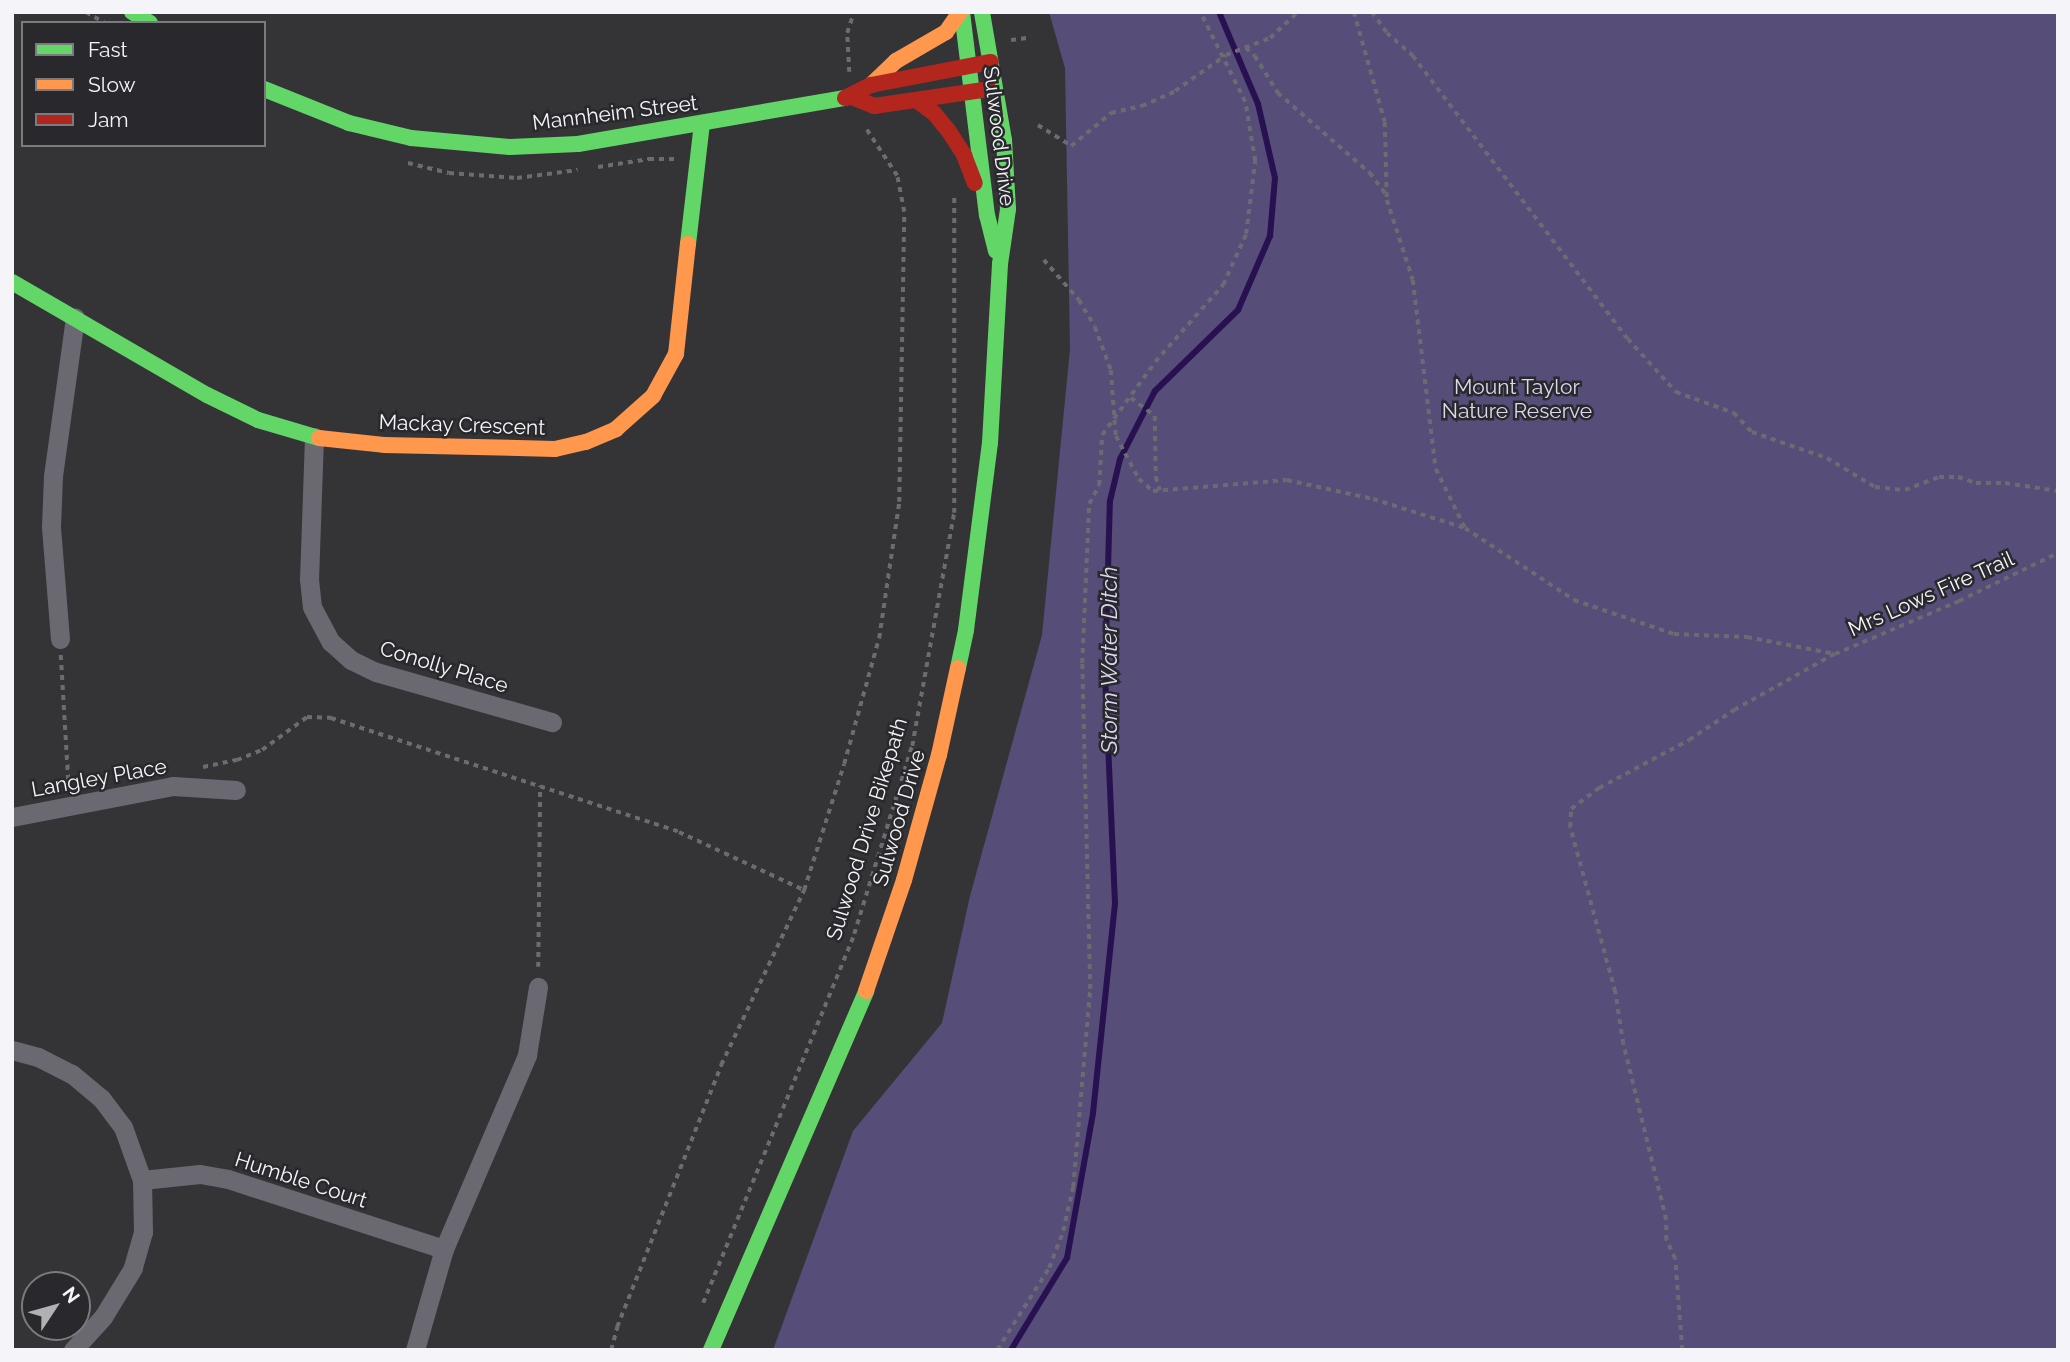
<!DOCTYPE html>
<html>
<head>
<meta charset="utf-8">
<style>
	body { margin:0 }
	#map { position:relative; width:2070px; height:1362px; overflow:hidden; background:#343437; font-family:Raleway,sans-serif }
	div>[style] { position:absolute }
	.green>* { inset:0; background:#564d78 }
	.stream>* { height:6px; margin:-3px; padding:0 3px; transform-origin:3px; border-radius:3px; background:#281150 }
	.path>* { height:3.5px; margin-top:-1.75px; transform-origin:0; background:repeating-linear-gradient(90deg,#6c6b72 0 5px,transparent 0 10px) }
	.street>* { height:19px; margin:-9.5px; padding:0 9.5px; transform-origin:9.5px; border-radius:9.5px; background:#6a6972 }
	.fast>* { height:16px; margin:-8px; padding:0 8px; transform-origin:8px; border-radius:8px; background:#63d668 }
	.slow>* { height:16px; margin:-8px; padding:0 8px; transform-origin:8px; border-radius:8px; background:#ff974d }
	.jam>* { height:16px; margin:-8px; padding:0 8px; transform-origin:8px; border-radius:8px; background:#b3261e }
	span { translate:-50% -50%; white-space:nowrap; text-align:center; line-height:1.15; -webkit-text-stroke:5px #29292d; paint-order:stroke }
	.street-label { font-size:21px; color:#f5f4f8 }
	.park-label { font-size:21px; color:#dbd8ee }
	.water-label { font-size:23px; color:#dcd9ee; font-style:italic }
	.frame { position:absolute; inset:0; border:14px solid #f5f4f8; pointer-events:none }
	.legend { position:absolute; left:21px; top:21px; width:245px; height:126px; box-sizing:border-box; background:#29292d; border:2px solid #7b7a7e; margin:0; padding:9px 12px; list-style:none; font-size:21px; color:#f5f4f8 }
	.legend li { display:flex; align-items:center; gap:14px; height:35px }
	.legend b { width:35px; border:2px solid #7b7a7e }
	.north { position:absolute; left:21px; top:1271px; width:70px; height:70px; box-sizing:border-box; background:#29292d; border:2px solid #7b7a7e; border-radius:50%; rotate:54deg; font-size:19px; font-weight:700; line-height:28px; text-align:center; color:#f5f4f8 }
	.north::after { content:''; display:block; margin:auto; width:24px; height:32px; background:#b1b1b4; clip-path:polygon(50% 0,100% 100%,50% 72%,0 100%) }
</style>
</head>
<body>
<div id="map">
	<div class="green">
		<div style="clip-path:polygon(1049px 12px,2058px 12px,2058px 1350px,773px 1350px,853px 1131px,942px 1023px,970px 896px,1042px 635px,1070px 349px,1065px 68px)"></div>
	</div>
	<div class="stream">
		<div style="left:1011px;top:1350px;width:108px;rotate:-58.7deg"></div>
		<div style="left:1067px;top:1258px;width:147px;rotate:-79.8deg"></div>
		<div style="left:1093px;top:1113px;width:211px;rotate:-84deg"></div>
		<div style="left:1115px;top:903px;width:227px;rotate:-92.5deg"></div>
		<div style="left:1105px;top:676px;width:175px;rotate:-88.4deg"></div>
		<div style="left:1110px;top:501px;width:43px;rotate:-76.6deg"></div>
		<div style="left:1120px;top:459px;width:76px;rotate:-62.8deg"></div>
		<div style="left:1155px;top:391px;width:116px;rotate:-44.3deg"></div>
		<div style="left:1238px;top:310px;width:81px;rotate:-66.6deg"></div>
		<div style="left:1270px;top:236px;width:58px;rotate:-85.1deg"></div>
		<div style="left:1275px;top:178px;width:76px;rotate:-102.9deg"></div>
		<div style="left:1258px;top:104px;width:100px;rotate:-113deg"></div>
	</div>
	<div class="path">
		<div style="left:86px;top:12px;width:22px;rotate:30deg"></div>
		<div style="left:1354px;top:12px;width:114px;rotate:74.3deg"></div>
		<div style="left:1385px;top:122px;width:78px;rotate:88.5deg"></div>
		<div style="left:1387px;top:200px;width:84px;rotate:72deg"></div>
		<div style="left:1413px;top:280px;width:190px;rotate:83.1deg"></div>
		<div style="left:1436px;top:469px;width:66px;rotate:63.8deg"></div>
		<div style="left:1372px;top:12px;width:26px;rotate:54deg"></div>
		<div style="left:1387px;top:33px;width:35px;rotate:41deg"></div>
		<div style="left:1413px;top:56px;width:355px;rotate:52.8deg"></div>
		<div style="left:1628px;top:339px;width:72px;rotate:47.8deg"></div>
		<div style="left:1676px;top:392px;width:62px;rotate:19.9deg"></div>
		<div style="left:1734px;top:413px;width:26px;rotate:47deg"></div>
		<div style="left:1752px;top:432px;width:79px;rotate:19.1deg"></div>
		<div style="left:1827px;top:458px;width:56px;rotate:31.1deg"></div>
		<div style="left:1875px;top:487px;width:30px;rotate:6deg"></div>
		<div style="left:1905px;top:490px;width:36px;rotate:-21deg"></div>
		<div style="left:1939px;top:477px;width:19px"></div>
		<div style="left:1958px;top:477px;width:19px;rotate:18deg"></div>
		<div style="left:1976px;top:483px;width:29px"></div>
		<div style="left:2005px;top:483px;width:54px;rotate:8.6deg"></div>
		<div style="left:1011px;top:40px;width:16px;rotate:-7deg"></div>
		<div style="left:1246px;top:48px;width:12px;rotate:42deg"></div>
		<div style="left:1255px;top:56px;width:44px;rotate:58.1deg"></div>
		<div style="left:1278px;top:93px;width:122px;rotate:41deg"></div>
		<div style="left:1370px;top:173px;width:26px;rotate:53deg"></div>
		<div style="left:849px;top:72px;width:39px;rotate:-93deg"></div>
		<div style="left:847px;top:33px;width:22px;rotate:-72deg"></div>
		<div style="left:1038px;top:125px;width:39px;rotate:32deg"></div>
		<div style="left:1071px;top:146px;width:52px;rotate:-39.5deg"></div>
		<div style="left:1111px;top:113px;width:32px;rotate:-13deg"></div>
		<div style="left:1142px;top:106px;width:36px;rotate:-24deg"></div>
		<div style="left:1175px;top:91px;width:62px;rotate:-35.2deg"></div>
		<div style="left:1226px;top:55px;width:47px;rotate:-21.1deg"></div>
		<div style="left:1270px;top:38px;width:38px;rotate:-43deg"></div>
		<div style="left:408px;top:163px;width:42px;rotate:13.7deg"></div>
		<div style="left:449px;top:173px;width:68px;rotate:4.2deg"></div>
		<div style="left:517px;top:178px;width:61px;rotate:-7.6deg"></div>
		<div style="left:598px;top:167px;width:52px;rotate:-8.9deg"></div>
		<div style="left:649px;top:159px;width:25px"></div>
		<div style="left:1044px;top:260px;width:53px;rotate:48.8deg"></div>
		<div style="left:1079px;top:300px;width:31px;rotate:59deg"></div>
		<div style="left:1095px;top:327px;width:46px;rotate:69.6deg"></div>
		<div style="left:1111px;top:370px;width:66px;rotate:85.7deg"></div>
		<div style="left:1116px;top:436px;width:49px;rotate:61.9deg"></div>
		<div style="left:1139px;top:479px;width:18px;rotate:41deg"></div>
		<div style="left:1153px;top:491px;width:134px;rotate:-4.7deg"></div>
		<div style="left:1287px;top:480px;width:88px;rotate:12.5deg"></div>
		<div style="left:1373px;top:499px;width:96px;rotate:17.5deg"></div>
		<div style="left:1465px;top:528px;width:131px;rotate:33.4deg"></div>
		<div style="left:1574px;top:600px;width:106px;rotate:18.8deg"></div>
		<div style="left:1674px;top:634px;width:73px;rotate:2.4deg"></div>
		<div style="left:1747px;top:637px;width:90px;rotate:10.9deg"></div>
		<div style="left:1835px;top:654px;width:135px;rotate:-23.1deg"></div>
		<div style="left:1959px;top:601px;width:110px;rotate:-25.9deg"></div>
		<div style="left:1131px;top:398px;width:30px;rotate:37deg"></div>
		<div style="left:1155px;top:416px;width:61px;rotate:89.1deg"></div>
		<div style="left:1156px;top:477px;width:14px;rotate:73deg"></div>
		<div style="left:61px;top:655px;width:133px;rotate:86.6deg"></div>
		<div style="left:203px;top:767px;width:35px;rotate:-12deg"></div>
		<div style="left:237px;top:760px;width:27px;rotate:-22deg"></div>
		<div style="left:262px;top:750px;width:56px;rotate:-36.3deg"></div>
		<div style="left:307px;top:717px;width:24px;rotate:2deg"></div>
		<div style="left:331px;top:718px;width:366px;rotate:18.1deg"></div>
		<div style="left:679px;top:832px;width:138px;rotate:24.9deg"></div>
		<div style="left:538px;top:967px;width:181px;rotate:-89.4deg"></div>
		<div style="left:703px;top:1303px;width:399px;rotate:-67.7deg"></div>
		<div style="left:854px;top:934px;width:197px;rotate:-72.9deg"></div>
		<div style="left:912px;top:746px;width:237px;rotate:-79.8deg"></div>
		<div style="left:954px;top:513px;width:318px;rotate:-90deg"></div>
		<div style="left:611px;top:1350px;width:24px;rotate:-75deg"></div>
		<div style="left:617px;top:1327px;width:282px;rotate:-68.3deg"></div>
		<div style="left:721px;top:1065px;width:194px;rotate:-64.6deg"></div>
		<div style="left:804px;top:890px;width:132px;rotate:-72.4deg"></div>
		<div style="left:844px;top:764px;width:131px;rotate:-74.5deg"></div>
		<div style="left:879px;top:638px;width:137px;rotate:-81.6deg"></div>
		<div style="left:899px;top:502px;width:290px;rotate:-89deg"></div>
		<div style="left:904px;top:212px;width:37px;rotate:-101deg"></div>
		<div style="left:897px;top:176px;width:56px;rotate:-123.4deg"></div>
		<div style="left:997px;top:1350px;width:97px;rotate:-57.6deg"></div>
		<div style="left:1049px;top:1268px;width:40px;rotate:-69deg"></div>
		<div style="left:1063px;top:1231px;width:45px;rotate:-77.2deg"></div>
		<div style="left:1073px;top:1187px;width:199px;rotate:-85.1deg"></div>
		<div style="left:1090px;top:989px;width:326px;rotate:-91.4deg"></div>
		<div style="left:1082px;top:663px;width:159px;rotate:-87.5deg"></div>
		<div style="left:1089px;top:504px;width:21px;rotate:-62deg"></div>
		<div style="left:1099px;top:485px;width:50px;rotate:-86.6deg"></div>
		<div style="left:1102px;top:435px;width:90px;rotate:-54deg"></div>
		<div style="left:1155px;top:362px;width:103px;rotate:-48.6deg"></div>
		<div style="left:1223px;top:285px;width:56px;rotate:-65.7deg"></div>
		<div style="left:1246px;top:234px;width:74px;rotate:-83deg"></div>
		<div style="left:1255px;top:161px;width:60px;rotate:-99.6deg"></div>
		<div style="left:1245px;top:102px;width:101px;rotate:-116.6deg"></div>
		<div style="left:1682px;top:1350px;width:91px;rotate:-94.4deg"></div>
		<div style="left:1675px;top:1259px;width:21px;rotate:-115deg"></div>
		<div style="left:1666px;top:1240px;width:20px;rotate:-90deg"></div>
		<div style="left:1666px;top:1220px;width:181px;rotate:-103.7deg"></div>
		<div style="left:1623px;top:1044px;width:53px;rotate:-98.7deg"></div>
		<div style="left:1615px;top:992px;width:171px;rotate:-105.3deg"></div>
		<div style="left:1570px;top:827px;width:18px;rotate:-87deg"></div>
		<div style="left:1571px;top:809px;width:35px;rotate:-37deg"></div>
		<div style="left:1599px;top:788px;width:102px;rotate:-28.1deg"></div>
		<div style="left:1689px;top:740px;width:54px;rotate:-33.7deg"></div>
		<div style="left:1734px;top:710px;width:115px;rotate:-29.2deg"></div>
	</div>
	<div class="street">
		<div style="left:314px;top:437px;width:142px;rotate:92deg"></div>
		<div style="left:309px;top:579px;width:28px;rotate:84deg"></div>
		<div style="left:312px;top:607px;width:40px;rotate:62deg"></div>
		<div style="left:331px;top:642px;width:27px;rotate:42deg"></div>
		<div style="left:351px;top:660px;width:28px;rotate:26deg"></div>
		<div style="left:376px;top:672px;width:183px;rotate:15.9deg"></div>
		<div style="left:60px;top:639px;width:113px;rotate:-94.6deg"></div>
		<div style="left:51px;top:526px;width:50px;rotate:-87.7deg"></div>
		<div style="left:53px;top:476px;width:160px;rotate:-82.1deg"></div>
		<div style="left:12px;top:817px;width:164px;rotate:-10.9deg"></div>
		<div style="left:173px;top:786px;width:63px;rotate:3.6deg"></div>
		<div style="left:12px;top:1050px;width:27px;rotate:15deg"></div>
		<div style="left:38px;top:1057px;width:38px;rotate:27deg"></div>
		<div style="left:72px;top:1074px;width:38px;rotate:40deg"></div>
		<div style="left:101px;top:1098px;width:36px;rotate:53deg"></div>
		<div style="left:123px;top:1127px;width:56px;rotate:70.3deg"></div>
		<div style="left:142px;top:1180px;width:52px;rotate:88.9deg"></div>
		<div style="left:143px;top:1232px;width:37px;rotate:106deg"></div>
		<div style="left:133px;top:1268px;width:57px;rotate:121.5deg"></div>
		<div style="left:103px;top:1317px;width:45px;rotate:132.3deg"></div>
		<div style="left:142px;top:1180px;width:58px;rotate:-5.9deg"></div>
		<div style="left:200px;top:1174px;width:28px;rotate:10deg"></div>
		<div style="left:228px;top:1179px;width:227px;rotate:18deg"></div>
		<div style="left:444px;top:1249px;width:211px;rotate:-66.8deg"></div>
		<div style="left:527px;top:1055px;width:69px;rotate:-80.8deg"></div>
		<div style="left:415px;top:1350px;width:105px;rotate:-74deg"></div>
	</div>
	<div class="fast">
		<div style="left:132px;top:12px;width:21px;rotate:31deg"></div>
		<div style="left:962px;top:12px;width:205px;rotate:83deg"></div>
		<div style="left:987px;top:215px;width:37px;rotate:76deg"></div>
		<div style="left:264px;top:89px;width:92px;rotate:21.8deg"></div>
		<div style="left:349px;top:123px;width:64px;rotate:13.6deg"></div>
		<div style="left:411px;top:138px;width:99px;rotate:5.2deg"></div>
		<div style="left:510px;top:147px;width:68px;rotate:-2.5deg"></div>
		<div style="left:578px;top:144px;width:271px;rotate:-9.8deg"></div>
		<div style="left:688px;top:244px;width:122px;rotate:-83.4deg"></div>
		<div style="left:12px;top:282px;width:225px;rotate:30.1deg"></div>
		<div style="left:207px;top:395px;width:57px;rotate:26.1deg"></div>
		<div style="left:258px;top:420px;width:64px;rotate:16.4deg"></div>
		<div style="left:958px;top:668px;width:39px;rotate:-78deg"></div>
		<div style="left:966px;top:630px;width:189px;rotate:-82.7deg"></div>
		<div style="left:990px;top:443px;width:179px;rotate:-86.8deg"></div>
		<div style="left:1000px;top:264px;width:56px;rotate:-81.7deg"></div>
		<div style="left:1008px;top:209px;width:69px;rotate:-93.3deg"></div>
		<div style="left:1004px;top:140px;width:130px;rotate:-99.8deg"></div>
		<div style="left:711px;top:1350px;width:391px;rotate:-66.6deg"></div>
	</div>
	<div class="slow">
		<div style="left:871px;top:85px;width:35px;rotate:-44deg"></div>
		<div style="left:896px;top:61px;width:58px;rotate:-30.1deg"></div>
		<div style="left:946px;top:32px;width:24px;rotate:-55deg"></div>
		<div style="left:319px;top:438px;width:65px;rotate:6.1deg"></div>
		<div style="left:384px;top:445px;width:171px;rotate:1.3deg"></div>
		<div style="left:555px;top:449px;width:32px;rotate:-13deg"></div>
		<div style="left:586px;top:442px;width:33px;rotate:-23deg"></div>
		<div style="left:616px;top:429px;width:50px;rotate:-41.7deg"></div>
		<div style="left:653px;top:396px;width:48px;rotate:-61.3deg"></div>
		<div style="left:676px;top:354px;width:111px;rotate:-83.8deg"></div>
		<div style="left:866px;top:991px;width:117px;rotate:-71.1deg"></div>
		<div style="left:904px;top:880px;width:130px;rotate:-74.4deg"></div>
		<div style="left:939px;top:755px;width:89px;rotate:-77.7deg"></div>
	</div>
	<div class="jam">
		<div style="left:852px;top:97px;width:24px;rotate:22deg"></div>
		<div style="left:874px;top:106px;width:116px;rotate:-8.4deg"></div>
		<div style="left:845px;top:98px;width:29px;rotate:-27deg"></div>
		<div style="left:871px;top:85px;width:122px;rotate:-10.9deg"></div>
		<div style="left:916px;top:100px;width:22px;rotate:36deg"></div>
		<div style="left:934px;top:113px;width:22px;rotate:51deg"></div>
		<div style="left:948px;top:130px;width:30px;rotate:57deg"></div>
		<div style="left:964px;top:155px;width:30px;rotate:69deg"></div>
	</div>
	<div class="street-label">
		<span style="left:615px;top:113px;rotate:-7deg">Mannheim Street</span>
		<span style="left:999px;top:136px;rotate:83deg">Sulwood Drive</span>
		<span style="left:462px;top:425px;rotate:2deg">Mackay Crescent</span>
		<span style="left:1931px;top:594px;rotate:-24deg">Mrs Lows Fire Trail</span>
		<span style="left:444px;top:667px;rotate:17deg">Conolly Place</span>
		<span style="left:99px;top:778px;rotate:-10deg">Langley Place</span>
		<span style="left:899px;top:818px;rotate:-74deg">Sulwood Drive</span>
		<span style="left:867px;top:829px;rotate:-73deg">Sulwood Drive Bikepath</span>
		<span style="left:301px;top:1180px;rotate:18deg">Humble Court</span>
	</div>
	<div class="park-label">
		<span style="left:1517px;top:399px">Mount Taylor<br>Nature Reserve</span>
	</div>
	<div class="water-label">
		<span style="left:1109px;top:660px;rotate:-90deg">Storm Water Ditch</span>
	</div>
	<div class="frame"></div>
	<ul class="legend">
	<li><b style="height:9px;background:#63d668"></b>Fast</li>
	<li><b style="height:9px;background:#ff974d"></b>Slow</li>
	<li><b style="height:9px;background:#b3261e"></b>Jam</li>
	</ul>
	<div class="north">N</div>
</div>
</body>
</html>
